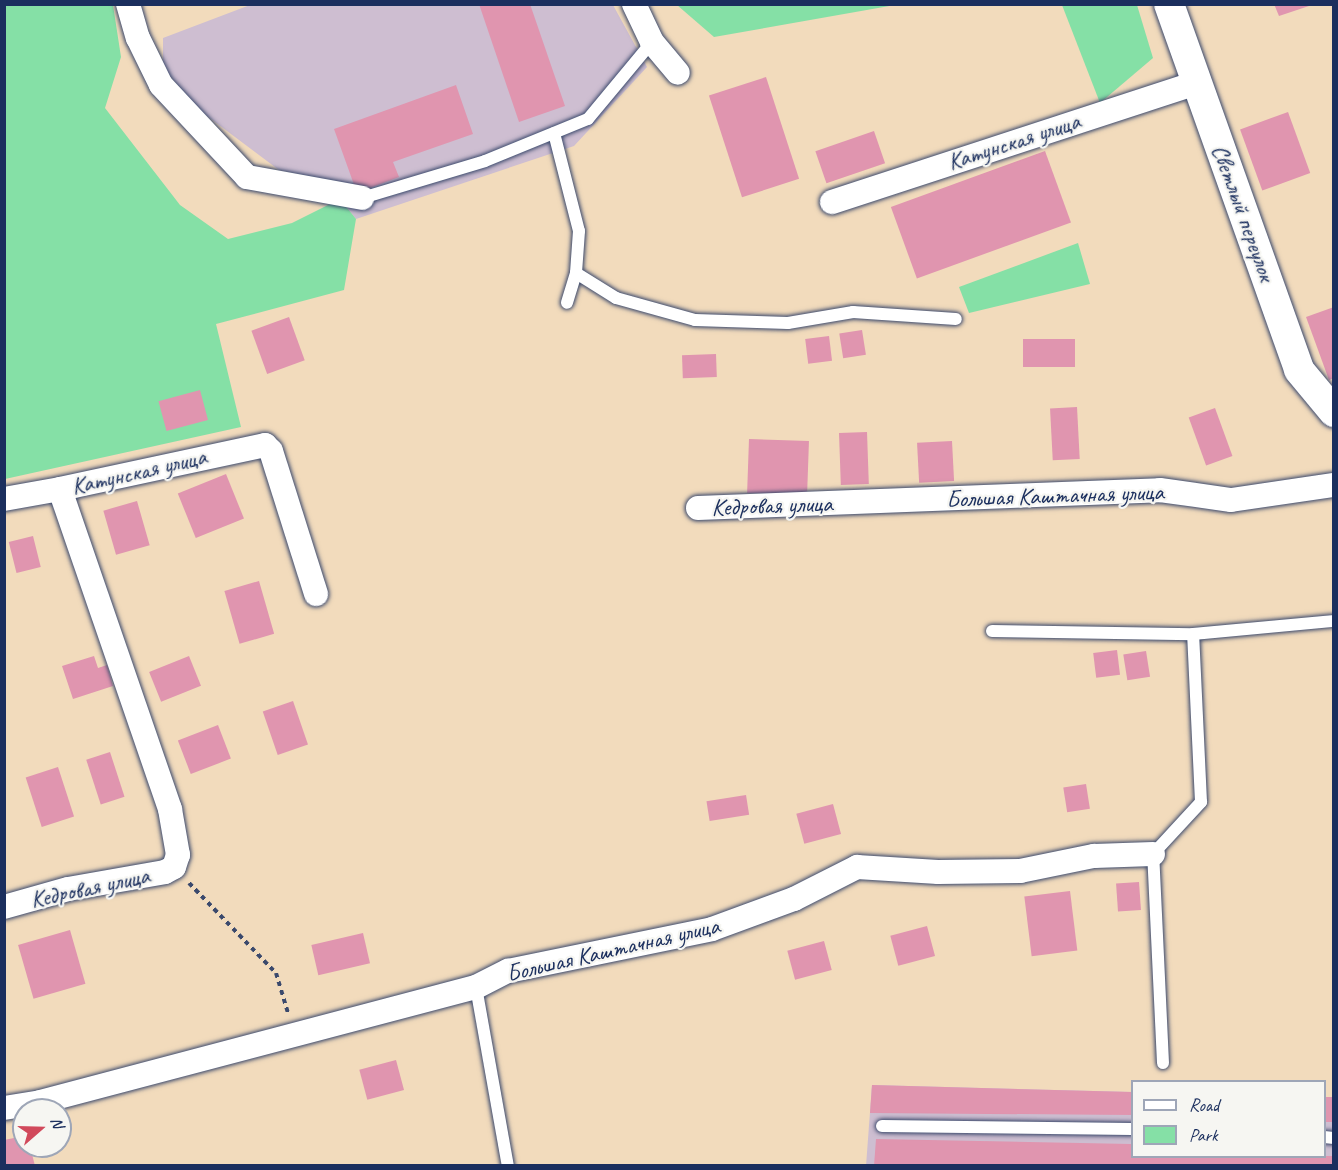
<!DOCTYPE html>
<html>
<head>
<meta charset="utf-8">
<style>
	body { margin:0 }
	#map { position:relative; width:1338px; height:1170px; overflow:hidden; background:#f2dbbc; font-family:Caveat,sans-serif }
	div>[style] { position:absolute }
	.industrial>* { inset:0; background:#cebed1 }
	.green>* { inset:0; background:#85e0a6 }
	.building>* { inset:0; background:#e095af; transform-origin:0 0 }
	.path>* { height:4px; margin-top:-2px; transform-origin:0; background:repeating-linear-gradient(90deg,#3b496c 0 4.5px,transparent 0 9px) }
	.roads { filter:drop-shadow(0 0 2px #3b496c) drop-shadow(0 0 2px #3b496c) }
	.service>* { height:12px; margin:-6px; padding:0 6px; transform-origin:6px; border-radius:6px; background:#fff }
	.minor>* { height:24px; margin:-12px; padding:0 12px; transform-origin:12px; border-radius:12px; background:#fff }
	.tertiary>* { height:30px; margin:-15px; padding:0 15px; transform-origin:15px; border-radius:15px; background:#fff }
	span { translate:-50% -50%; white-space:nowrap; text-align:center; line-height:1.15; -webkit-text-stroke:4.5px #f6f6f2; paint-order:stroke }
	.street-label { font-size:24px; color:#1b2f5e }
	.frame { position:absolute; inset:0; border:6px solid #1b2f5e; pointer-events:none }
	.legend { position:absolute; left:1131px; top:1080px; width:195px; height:78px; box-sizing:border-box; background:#f6f6f2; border:2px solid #9ea6b7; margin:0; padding:8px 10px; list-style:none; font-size:18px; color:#1b2f5e }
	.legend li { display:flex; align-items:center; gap:12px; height:30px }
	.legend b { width:30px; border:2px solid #9ea6b7 }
	.north { position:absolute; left:12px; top:1098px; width:60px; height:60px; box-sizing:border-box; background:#f6f6f2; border:2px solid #9ea6b7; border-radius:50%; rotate:70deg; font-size:16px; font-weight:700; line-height:24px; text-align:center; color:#1b2f5e }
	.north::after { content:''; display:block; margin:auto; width:21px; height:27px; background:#d1495b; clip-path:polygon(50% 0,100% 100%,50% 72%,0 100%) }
</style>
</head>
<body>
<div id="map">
	<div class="industrial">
		<div style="clip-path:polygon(250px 5px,613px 5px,647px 67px,574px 146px,356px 219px,340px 199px,332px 181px,279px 170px,199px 110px,163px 68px,163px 38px)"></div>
		<div style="clip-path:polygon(872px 1085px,1132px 1092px,1132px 1156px,1324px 1156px,1325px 1097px,1333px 1097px,1333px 1165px,866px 1166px)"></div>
	</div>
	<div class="green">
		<div style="clip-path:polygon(4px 5px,113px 5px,121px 57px,105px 108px,180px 205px,228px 239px,292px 223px,340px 199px,356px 219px,344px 290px,216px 324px,241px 427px,5px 479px)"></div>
		<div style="clip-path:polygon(677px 5px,895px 5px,714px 37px)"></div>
		<div style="clip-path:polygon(1062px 5px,1137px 5px,1153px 58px,1100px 103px)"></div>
		<div style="clip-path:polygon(1078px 243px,1090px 284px,969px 313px,959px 287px)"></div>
	</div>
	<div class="building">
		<div style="clip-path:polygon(479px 4px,530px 4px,565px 106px,519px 122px)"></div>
		<div style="clip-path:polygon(1274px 4px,1312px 4px,1312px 5px,1279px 16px)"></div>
		<div style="left:766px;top:77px;width:107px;height:60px;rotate:72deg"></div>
		<div style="clip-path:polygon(456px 85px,473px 134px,393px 162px,399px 177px,357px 193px,334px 129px)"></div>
		<div style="left:1288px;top:112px;width:65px;height:51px;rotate:70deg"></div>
		<div style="left:874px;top:131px;width:34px;height:62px;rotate:71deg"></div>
		<div style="left:1045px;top:151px;width:76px;height:164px;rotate:70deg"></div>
		<div style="clip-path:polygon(1334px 307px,1334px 378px,1329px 380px,1306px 317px)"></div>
		<div style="left:289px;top:317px;width:46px;height:40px;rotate:70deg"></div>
		<div style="left:862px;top:330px;width:25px;height:23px;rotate:81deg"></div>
		<div style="left:829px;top:336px;width:25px;height:24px;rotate:83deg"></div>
		<div style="left:1023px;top:339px;width:52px;height:28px"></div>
		<div style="left:716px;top:354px;width:23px;height:34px;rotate:88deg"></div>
		<div style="left:200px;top:390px;width:31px;height:43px;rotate:75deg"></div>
		<div style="left:1077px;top:407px;width:52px;height:27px;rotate:87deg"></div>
		<div style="left:1215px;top:408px;width:51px;height:28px;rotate:70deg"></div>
		<div style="left:867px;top:432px;width:52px;height:28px;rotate:88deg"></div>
		<div style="left:749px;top:439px;width:60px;height:54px;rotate:2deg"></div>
		<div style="left:952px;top:441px;width:40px;height:35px;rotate:87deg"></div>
		<div style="left:226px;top:474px;width:48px;height:52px;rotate:68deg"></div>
		<div style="left:137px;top:501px;width:46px;height:35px;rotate:74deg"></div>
		<div style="left:33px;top:536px;width:32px;height:25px;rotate:76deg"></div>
		<div style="left:259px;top:581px;width:55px;height:36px;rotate:74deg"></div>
		<div style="left:1117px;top:650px;width:25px;height:24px;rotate:83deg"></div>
		<div style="left:1146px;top:651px;width:26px;height:23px;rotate:81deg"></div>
		<div style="clip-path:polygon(94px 656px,98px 668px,107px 665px,113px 686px,73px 699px,62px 666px)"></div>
		<div style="left:189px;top:656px;width:32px;height:43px;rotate:68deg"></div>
		<div style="left:293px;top:701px;width:46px;height:32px;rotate:71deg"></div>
		<div style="left:218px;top:725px;width:36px;height:43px;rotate:69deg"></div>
		<div style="left:110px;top:752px;width:47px;height:25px;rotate:72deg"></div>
		<div style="left:58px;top:767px;width:52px;height:34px;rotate:72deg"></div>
		<div style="left:1086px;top:784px;width:25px;height:23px;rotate:81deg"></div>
		<div style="left:746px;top:795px;width:20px;height:40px;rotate:81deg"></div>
		<div style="left:833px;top:804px;width:31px;height:38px;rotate:75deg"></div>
		<div style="left:1139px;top:882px;width:28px;height:23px;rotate:86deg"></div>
		<div style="left:1070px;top:891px;width:60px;height:46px;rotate:83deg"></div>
		<div style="left:927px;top:926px;width:31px;height:38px;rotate:75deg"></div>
		<div style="left:70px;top:930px;width:56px;height:54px;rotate:74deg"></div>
		<div style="left:363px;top:933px;width:31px;height:53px;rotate:77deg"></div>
		<div style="left:824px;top:941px;width:30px;height:38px;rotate:75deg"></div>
		<div style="left:396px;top:1060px;width:31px;height:38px;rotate:75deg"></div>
		<div style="clip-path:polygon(872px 1085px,1132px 1092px,1132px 1115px,870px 1113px)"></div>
		<div style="left:1324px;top:1097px;width:10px;height:25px"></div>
		<div style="clip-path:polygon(24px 1136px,24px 1146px,30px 1146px,35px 1166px,4px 1166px,4px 1140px)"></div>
		<div style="clip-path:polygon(876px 1139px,1132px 1144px,1132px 1156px,1334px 1156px,1334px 1166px,874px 1166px)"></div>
	</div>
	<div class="path">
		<div style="left:189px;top:883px;width:125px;rotate:46deg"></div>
		<div style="left:276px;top:973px;width:42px;rotate:73.3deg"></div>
	</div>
	<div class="roads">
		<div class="service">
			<div style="left:554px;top:133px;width:101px;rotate:75.7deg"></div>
			<div style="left:579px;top:231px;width:42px;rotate:94.1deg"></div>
			<div style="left:576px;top:273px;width:31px;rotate:107deg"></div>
			<div style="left:362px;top:198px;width:128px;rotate:-16.7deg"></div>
			<div style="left:485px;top:161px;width:111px;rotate:-22.2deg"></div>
			<div style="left:588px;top:119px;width:100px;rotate:-50.3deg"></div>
			<div style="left:576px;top:273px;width:47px;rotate:32deg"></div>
			<div style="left:616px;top:298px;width:82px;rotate:15.6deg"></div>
			<div style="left:695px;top:320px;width:93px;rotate:1.8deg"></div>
			<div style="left:788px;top:323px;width:66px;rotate:-9.6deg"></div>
			<div style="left:853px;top:312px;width:103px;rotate:3.9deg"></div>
			<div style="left:992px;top:631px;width:201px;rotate:0.9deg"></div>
			<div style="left:1193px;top:634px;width:142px;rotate:-5.3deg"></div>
			<div style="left:476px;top:987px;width:182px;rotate:79.9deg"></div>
			<div style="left:1163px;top:1063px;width:209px;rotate:-92.7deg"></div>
			<div style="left:1153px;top:854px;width:71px;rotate:-47.3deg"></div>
			<div style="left:1201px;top:802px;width:168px;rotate:-92.7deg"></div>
			<div style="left:882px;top:1126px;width:250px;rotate:0.7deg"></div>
			<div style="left:1324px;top:1137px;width:10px;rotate:6deg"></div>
		</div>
		<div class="minor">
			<div style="left:128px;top:4px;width:35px;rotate:74deg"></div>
			<div style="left:138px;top:38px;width:52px;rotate:63.9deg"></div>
			<div style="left:161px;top:85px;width:126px;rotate:46.9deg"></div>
			<div style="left:247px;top:177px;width:117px;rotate:10.3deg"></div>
			<div style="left:634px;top:4px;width:42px;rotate:64.7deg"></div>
			<div style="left:652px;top:42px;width:40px;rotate:50deg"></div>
			<div style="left:832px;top:202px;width:384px;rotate:-18.1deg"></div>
			<div style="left:4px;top:499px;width:57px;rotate:-10.1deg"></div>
			<div style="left:60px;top:489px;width:210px;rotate:-12.1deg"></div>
			<div style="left:265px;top:445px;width:8px;rotate:45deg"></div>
			<div style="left:271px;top:451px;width:150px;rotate:72.5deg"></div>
			<div style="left:698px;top:508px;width:462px;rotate:-2.2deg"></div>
			<div style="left:1160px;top:490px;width:72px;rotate:8deg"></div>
			<div style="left:1231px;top:500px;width:104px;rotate:-8.3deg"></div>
			<div style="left:4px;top:907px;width:66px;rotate:-15.7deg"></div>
			<div style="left:68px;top:889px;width:98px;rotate:-9.9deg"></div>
			<div style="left:165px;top:872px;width:10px;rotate:-29deg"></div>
			<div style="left:174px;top:867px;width:13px;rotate:-72deg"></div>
			<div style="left:178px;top:855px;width:47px;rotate:-99.9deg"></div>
			<div style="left:170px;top:809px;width:338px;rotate:-109deg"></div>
			<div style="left:4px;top:1108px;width:36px;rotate:-9deg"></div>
			<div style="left:40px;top:1102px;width:451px;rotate:-14.8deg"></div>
			<div style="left:476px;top:987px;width:36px;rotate:-27deg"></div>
			<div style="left:508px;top:971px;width:208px;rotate:-11.6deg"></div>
			<div style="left:712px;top:929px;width:87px;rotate:-20.1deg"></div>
			<div style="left:794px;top:899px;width:71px;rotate:-26.9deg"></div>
			<div style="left:857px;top:867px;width:81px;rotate:3.5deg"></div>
			<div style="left:938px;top:872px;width:82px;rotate:-0.7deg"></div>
			<div style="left:1020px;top:871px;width:76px;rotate:-11.5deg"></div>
			<div style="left:1094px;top:856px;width:59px;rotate:-1.9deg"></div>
		</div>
		<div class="tertiary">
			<div style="left:1169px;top:4px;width:388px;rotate:70.4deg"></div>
			<div style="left:1299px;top:370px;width:55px;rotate:50.2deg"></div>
		</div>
	</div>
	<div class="street-label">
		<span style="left:1014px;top:142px;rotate:-18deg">Катунская улица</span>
		<span style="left:1243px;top:213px;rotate:70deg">Светлый переулок</span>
		<span style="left:139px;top:472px;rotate:-13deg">Катунская улица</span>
		<span style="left:1055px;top:496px;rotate:-2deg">Большая Каштачная улица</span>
		<span style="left:772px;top:506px;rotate:-2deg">Кедровая улица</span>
		<span style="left:90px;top:888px;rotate:-12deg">Кедровая улица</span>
		<span style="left:613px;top:950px;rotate:-13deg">Большая Каштачная улица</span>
	</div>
	<div class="frame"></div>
	<ul class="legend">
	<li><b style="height:8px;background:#fff"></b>Road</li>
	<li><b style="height:16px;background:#85e0a6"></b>Park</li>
	</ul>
	<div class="north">N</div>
</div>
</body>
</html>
